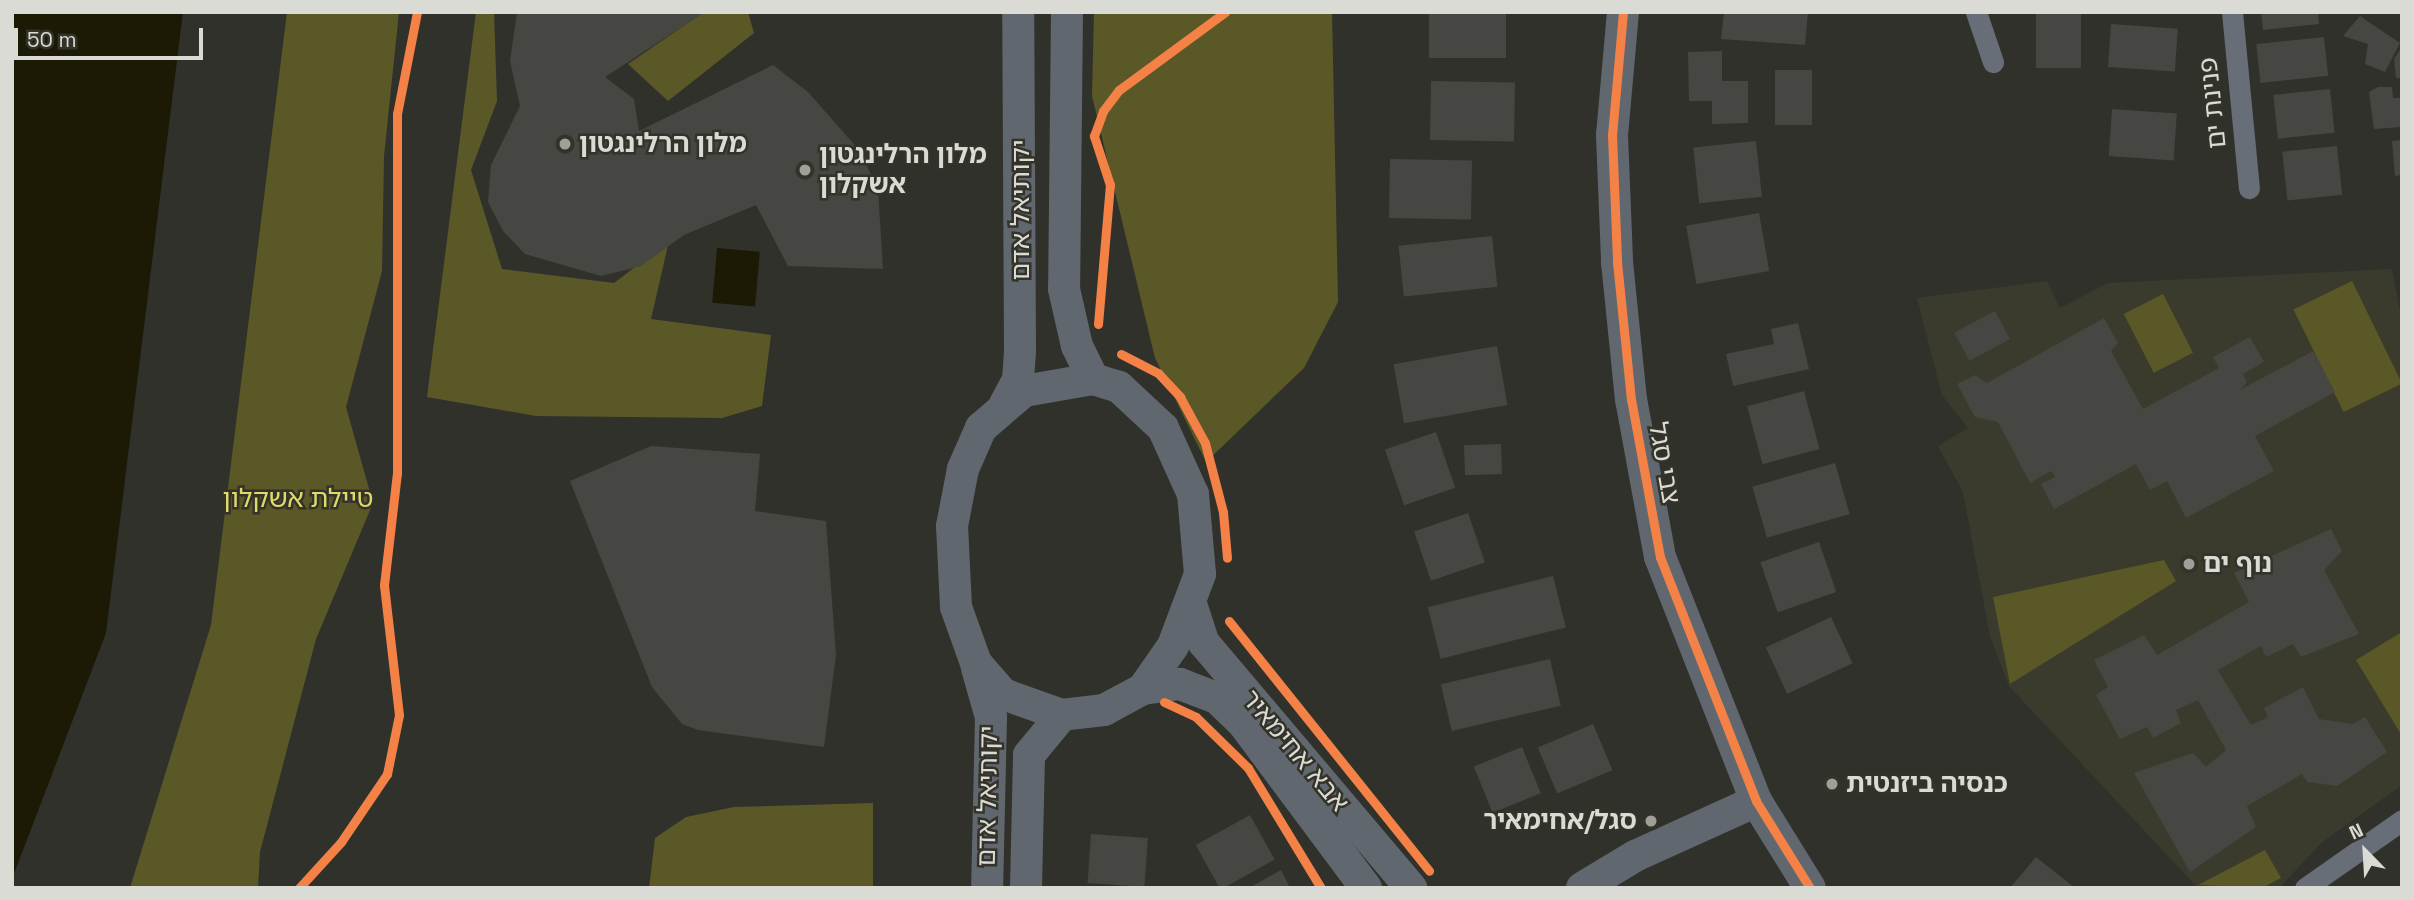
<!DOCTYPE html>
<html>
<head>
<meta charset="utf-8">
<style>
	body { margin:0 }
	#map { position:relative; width:2414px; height:900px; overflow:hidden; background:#31312c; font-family:"Space Grotesk","Noto Sans Hebrew",sans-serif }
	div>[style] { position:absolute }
	.built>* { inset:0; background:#3b3b2d }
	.green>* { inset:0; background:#5b5827; transform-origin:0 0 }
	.water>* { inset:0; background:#1c1a05; transform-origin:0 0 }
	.building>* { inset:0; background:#464642; transform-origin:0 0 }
	.street>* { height:21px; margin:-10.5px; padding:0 10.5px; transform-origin:10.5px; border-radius:10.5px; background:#676e78 }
	.secondary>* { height:32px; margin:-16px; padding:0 16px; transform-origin:16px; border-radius:16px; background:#61676e }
	.cycleway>* { height:9px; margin:-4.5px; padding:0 4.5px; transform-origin:4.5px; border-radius:4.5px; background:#f48246 }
	.dots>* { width:19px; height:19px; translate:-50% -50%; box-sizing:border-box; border:4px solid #33332a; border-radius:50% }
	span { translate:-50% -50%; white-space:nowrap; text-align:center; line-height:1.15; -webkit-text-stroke:5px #33332a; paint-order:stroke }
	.street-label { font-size:26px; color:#dbdbd5 }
	.poi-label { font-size:26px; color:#dbdbd5; font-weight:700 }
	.left { translate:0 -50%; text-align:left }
	.right { translate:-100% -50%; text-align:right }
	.park-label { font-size:26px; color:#e0da69 }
	.frame { position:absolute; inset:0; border:14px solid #dbdbd5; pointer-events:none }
	.north { position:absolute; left:2330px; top:816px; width:70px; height:70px; -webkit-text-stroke:5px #33332a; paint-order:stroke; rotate:336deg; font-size:19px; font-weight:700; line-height:28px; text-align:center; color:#dbdbd5 }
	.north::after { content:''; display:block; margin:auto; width:24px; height:32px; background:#dbdbd5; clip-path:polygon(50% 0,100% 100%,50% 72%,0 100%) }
	.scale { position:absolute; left:14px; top:28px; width:189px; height:32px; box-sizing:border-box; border:4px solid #dbdbd5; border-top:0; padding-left:9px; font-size:21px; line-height:24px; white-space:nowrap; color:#dbdbd5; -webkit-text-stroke:5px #33332a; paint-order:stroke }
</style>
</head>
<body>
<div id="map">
	<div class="built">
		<div style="clip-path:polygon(2392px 269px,2402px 322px,2402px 785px,2321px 843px,2279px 888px,2198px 888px,2009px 686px,1990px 636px,1963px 492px,1938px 446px,1968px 428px,1942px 395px,1917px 298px,2047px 281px,2060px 308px,2108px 283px)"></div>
	</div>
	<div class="green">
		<div style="clip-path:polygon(287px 12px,399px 12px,384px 156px,382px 271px,346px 407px,373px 503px,316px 639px,260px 852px,258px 888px,130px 888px,211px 625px)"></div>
		<div style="clip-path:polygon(476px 12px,494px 12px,497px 101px,471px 170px,502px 269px,614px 283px,669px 241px,651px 319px,771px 335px,762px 406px,722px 418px,536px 416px,427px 397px)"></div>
		<div style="clip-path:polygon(704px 12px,748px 12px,754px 33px,668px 101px,628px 64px)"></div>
		<div style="clip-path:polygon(1094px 12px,1332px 12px,1338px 302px,1304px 368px,1206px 462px,1155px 358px,1092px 96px)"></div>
		<div style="left:2352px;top:281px;width:114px;height:65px;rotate:64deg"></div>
		<div style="left:2163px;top:294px;width:66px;height:44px;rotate:63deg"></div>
		<div style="clip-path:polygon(2164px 560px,2176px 581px,2010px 684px,1993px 597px)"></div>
		<div style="clip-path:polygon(2402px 632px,2402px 736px,2356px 660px)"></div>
		<div style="clip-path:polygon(873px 803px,873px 888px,649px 888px,655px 838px,686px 817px,734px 807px)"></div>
		<div style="clip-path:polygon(2265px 850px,2281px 878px,2262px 888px,2198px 885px)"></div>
	</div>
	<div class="water">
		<div style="clip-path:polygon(12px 12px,183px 12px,106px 633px,12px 879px)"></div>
		<div style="left:717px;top:248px;width:43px;height:55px;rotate:5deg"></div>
	</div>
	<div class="building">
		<div style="clip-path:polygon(517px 12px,705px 12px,605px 77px,634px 99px,639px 131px,773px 65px,808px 92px,859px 150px,878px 189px,883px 269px,788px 266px,756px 205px,684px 235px,641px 266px,601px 276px,525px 254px,503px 231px,488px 202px,491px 165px,520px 106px,510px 61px)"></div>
		<div style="left:1429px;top:12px;width:77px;height:46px"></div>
		<div style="clip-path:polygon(1724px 12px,1808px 12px,1805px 45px,1721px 39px)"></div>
		<div style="left:2036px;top:12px;width:45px;height:56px"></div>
		<div style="clip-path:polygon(2261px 12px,2318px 12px,2319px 24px,2263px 30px)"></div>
		<div style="clip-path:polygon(2360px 16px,2400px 43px,2385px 72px,2365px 64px,2368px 44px,2343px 36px)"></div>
		<div style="left:2111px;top:24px;width:67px;height:43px;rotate:4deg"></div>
		<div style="left:2324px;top:37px;width:39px;height:68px;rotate:84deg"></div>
		<div style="clip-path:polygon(2402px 47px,2402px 78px,2396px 78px,2394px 59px)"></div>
		<div style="clip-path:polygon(1722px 51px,1722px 81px,1748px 81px,1748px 123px,1712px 124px,1712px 101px,1689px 101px,1688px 52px)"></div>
		<div style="left:1775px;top:70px;width:37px;height:55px"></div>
		<div style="left:1431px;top:81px;width:84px;height:59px;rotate:1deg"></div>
		<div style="clip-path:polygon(2378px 87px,2392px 87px,2393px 98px,2402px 98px,2402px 127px,2374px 129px,2369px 92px)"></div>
		<div style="left:2330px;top:89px;width:44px;height:57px;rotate:84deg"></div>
		<div style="left:2112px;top:109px;width:65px;height:47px;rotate:4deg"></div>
		<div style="clip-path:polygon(2402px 140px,2402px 175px,2395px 176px,2392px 141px)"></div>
		<div style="left:1756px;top:141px;width:56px;height:63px;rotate:84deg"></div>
		<div style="left:2337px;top:146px;width:49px;height:55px;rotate:84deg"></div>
		<div style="left:1390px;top:159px;width:82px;height:59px;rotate:1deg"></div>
		<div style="left:1759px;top:213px;width:59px;height:74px;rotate:80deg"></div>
		<div style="left:1492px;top:236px;width:51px;height:94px;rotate:84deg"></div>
		<div style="left:1995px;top:311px;width:32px;height:46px;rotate:62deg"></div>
		<div style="clip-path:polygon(2104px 318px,2118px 343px,2111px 351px,2143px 409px,2219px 368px,2213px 357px,2250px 337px,2264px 362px,2243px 374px,2247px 382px,2240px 390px,2313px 351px,2335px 392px,2255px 436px,2274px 471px,2186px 518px,2167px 481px,2150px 490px,2136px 464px,2054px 509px,2041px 484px,2055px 477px,2051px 471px,2030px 483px,1998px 422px,1975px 417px,1957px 384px,1975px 375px,1987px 383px)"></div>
		<div style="clip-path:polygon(1798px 323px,1809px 369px,1733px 386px,1726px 354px,1774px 344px,1771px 329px)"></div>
		<div style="left:1497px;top:346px;width:60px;height:105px;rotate:80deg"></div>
		<div style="left:1804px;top:391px;width:60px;height:59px;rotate:75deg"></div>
		<div style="left:1436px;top:432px;width:59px;height:54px;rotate:71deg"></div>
		<div style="left:1501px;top:444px;width:30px;height:37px;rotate:88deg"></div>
		<div style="clip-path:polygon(651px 446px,760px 454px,755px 511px,826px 521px,836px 655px,824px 747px,698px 730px,682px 724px,652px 687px,570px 481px)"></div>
		<div style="left:1835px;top:463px;width:53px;height:86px;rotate:74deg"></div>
		<div style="left:1468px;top:513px;width:52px;height:57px;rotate:71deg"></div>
		<div style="clip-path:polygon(2331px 529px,2342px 551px,2324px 570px,2359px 634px,2301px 657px,2293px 644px,2266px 657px,2261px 646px,2218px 670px,2251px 725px,2268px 717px,2264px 708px,2303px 687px,2319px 719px,2353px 724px,2365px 717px,2387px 752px,2337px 786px,2307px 782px,2302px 774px,2247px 806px,2256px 827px,2190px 872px,2134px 773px,2193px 753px,2206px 767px,2226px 750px,2198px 700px,2176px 710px,2181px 723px,2153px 738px,2147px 727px,2120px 739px,2096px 695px,2108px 687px,2094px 660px,2144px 635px,2157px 655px,2249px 602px,2234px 573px)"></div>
		<div style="left:1819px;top:542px;width:53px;height:62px;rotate:71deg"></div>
		<div style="left:1553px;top:576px;width:53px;height:129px;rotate:76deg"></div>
		<div style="left:1831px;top:617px;width:51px;height:72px;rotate:65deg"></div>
		<div style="left:1550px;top:659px;width:48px;height:112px;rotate:77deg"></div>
		<div style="left:1593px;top:724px;width:50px;height:60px;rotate:67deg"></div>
		<div style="left:1522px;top:747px;width:50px;height:52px;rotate:68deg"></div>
		<div style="left:1250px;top:815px;width:51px;height:62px;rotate:61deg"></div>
		<div style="left:1091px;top:834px;width:57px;height:49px;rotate:4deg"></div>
		<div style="clip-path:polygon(2036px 857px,2075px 888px,2010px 888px)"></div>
		<div style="clip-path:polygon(1281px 870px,1290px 888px,1249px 888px)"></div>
	</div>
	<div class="street">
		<div style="left:1976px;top:12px;width:53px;rotate:71.2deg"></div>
		<div style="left:2232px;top:12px;width:177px;rotate:84.5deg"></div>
		<div style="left:2305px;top:888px;width:118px;rotate:-35deg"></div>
	</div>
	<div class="secondary">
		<div style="left:1067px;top:12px;width:277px;rotate:90.6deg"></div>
		<div style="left:1064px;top:289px;width:58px;rotate:77.2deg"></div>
		<div style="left:1077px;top:346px;width:37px;rotate:64deg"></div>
		<div style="left:1623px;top:12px;width:123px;rotate:95.1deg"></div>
		<div style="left:1612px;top:135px;width:127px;rotate:87.7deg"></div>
		<div style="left:1617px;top:262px;width:138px;rotate:84.2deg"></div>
		<div style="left:1631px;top:399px;width:161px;rotate:79.6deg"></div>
		<div style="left:1660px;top:557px;width:262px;rotate:68.5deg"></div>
		<div style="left:1756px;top:801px;width:102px;rotate:58.2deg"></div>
		<div style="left:1093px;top:379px;width:27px;rotate:17deg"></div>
		<div style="left:1119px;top:387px;width:60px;rotate:43deg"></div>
		<div style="left:1163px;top:428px;width:72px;rotate:65.6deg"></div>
		<div style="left:1193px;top:494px;width:80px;rotate:85deg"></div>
		<div style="left:1200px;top:574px;width:77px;rotate:110.6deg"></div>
		<div style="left:1173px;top:646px;width:52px;rotate:124.9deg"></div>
		<div style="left:1143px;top:689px;width:44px;rotate:151.7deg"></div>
		<div style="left:1104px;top:710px;width:42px;rotate:173.2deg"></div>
		<div style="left:1062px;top:715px;width:63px;rotate:-160.4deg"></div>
		<div style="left:1003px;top:694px;width:41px;rotate:-131.1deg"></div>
		<div style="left:976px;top:663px;width:59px;rotate:-109.7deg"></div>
		<div style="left:956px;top:607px;width:81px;rotate:-92.8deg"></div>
		<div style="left:952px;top:526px;width:58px;rotate:-79.1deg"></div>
		<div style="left:963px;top:469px;width:45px;rotate:-66.3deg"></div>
		<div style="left:981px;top:428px;width:57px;rotate:-40.7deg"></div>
		<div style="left:1024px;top:391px;width:70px;rotate:-9.9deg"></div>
		<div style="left:1005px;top:404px;width:27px;rotate:-62deg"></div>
		<div style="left:1018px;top:380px;width:30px;rotate:-86deg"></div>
		<div style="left:1020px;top:350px;width:338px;rotate:-90.3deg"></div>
		<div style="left:1192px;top:607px;width:38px;rotate:72deg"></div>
		<div style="left:1204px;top:643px;width:321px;rotate:49.8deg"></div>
		<div style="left:977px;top:668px;width:51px;rotate:74.1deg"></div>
		<div style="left:991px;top:717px;width:171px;rotate:91.3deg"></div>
		<div style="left:1143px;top:689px;width:37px;rotate:-8deg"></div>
		<div style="left:1180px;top:684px;width:40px;rotate:21deg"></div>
		<div style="left:1217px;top:698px;width:36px;rotate:44deg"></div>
		<div style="left:1243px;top:723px;width:206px;rotate:53.3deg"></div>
		<div style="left:1026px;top:888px;width:133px;rotate:-88.7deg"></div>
		<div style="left:1029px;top:755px;width:52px;rotate:-50.5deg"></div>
		<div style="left:1582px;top:888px;width:62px;rotate:-31.1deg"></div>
		<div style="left:1635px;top:856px;width:133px;rotate:-24.4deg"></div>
	</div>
	<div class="cycleway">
		<div style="left:1623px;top:12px;width:123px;rotate:95.1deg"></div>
		<div style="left:1612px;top:135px;width:127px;rotate:87.7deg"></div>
		<div style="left:1617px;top:262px;width:138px;rotate:84.2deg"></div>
		<div style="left:1631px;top:399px;width:161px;rotate:79.6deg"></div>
		<div style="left:1660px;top:557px;width:262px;rotate:68.5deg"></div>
		<div style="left:1756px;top:801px;width:102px;rotate:58.2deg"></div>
		<div style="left:1098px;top:324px;width:140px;rotate:-85.1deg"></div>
		<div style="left:1110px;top:185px;width:52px;rotate:-108.1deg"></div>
		<div style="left:1094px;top:136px;width:27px;rotate:-70deg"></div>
		<div style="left:1103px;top:111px;width:26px;rotate:-53deg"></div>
		<div style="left:1119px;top:90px;width:132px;rotate:-36.3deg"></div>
		<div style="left:1121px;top:354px;width:42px;rotate:27.2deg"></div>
		<div style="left:1158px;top:373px;width:33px;rotate:47deg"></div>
		<div style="left:1180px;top:397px;width:52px;rotate:61.5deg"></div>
		<div style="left:1205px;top:443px;width:71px;rotate:75.4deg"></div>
		<div style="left:1223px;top:512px;width:46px;rotate:85deg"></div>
		<div style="left:1229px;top:621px;width:320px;rotate:51.3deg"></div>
		<div style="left:1164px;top:702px;width:35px;rotate:25deg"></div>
		<div style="left:1196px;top:717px;width:73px;rotate:44.4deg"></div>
		<div style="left:1248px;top:768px;width:140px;rotate:58.7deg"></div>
		<div style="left:299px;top:888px;width:62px;rotate:-47.6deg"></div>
		<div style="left:341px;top:842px;width:82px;rotate:-55.9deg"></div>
		<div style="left:387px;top:774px;width:60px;rotate:-78.5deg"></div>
		<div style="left:399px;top:715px;width:131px;rotate:-96.6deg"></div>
		<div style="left:384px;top:585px;width:113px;rotate:-83.4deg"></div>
		<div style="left:397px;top:473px;width:359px;rotate:-90deg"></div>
		<div style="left:397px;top:114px;width:104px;rotate:-78.9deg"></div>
	</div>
	<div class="dots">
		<div style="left:565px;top:144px;background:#a0a09a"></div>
		<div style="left:805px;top:170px;background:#a0a09a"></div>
		<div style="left:2189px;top:564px;background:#a0a09a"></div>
		<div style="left:1832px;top:784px;background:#a0a09a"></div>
		<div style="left:1651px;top:821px;background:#a0a09a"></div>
	</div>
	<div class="street-label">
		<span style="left:2213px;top:103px;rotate:-96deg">פנינת ים</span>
		<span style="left:1021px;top:210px;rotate:-90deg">יקותיאל אדם</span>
		<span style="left:1664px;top:463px;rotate:80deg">צבי סגל</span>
		<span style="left:1295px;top:751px;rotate:50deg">אבא אחימאיר</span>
		<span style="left:988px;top:796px;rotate:-89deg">יקותיאל אדם</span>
	</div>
	<div class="poi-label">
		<span class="left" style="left:579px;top:144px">מלון הרלינגטון</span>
		<span class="left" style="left:819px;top:170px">מלון הרלינגטון<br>אשקלון</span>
		<span class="left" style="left:2203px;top:564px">נוף ים</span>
		<span class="left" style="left:1846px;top:784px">כנסיה ביזנטית</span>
		<span class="right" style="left:1637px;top:821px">סגל/אחימאיר</span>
	</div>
	<div class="park-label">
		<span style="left:298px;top:499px">טיילת אשקלון</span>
	</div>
	<div class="frame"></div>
	<div class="north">N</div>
	<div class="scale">50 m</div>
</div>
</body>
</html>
